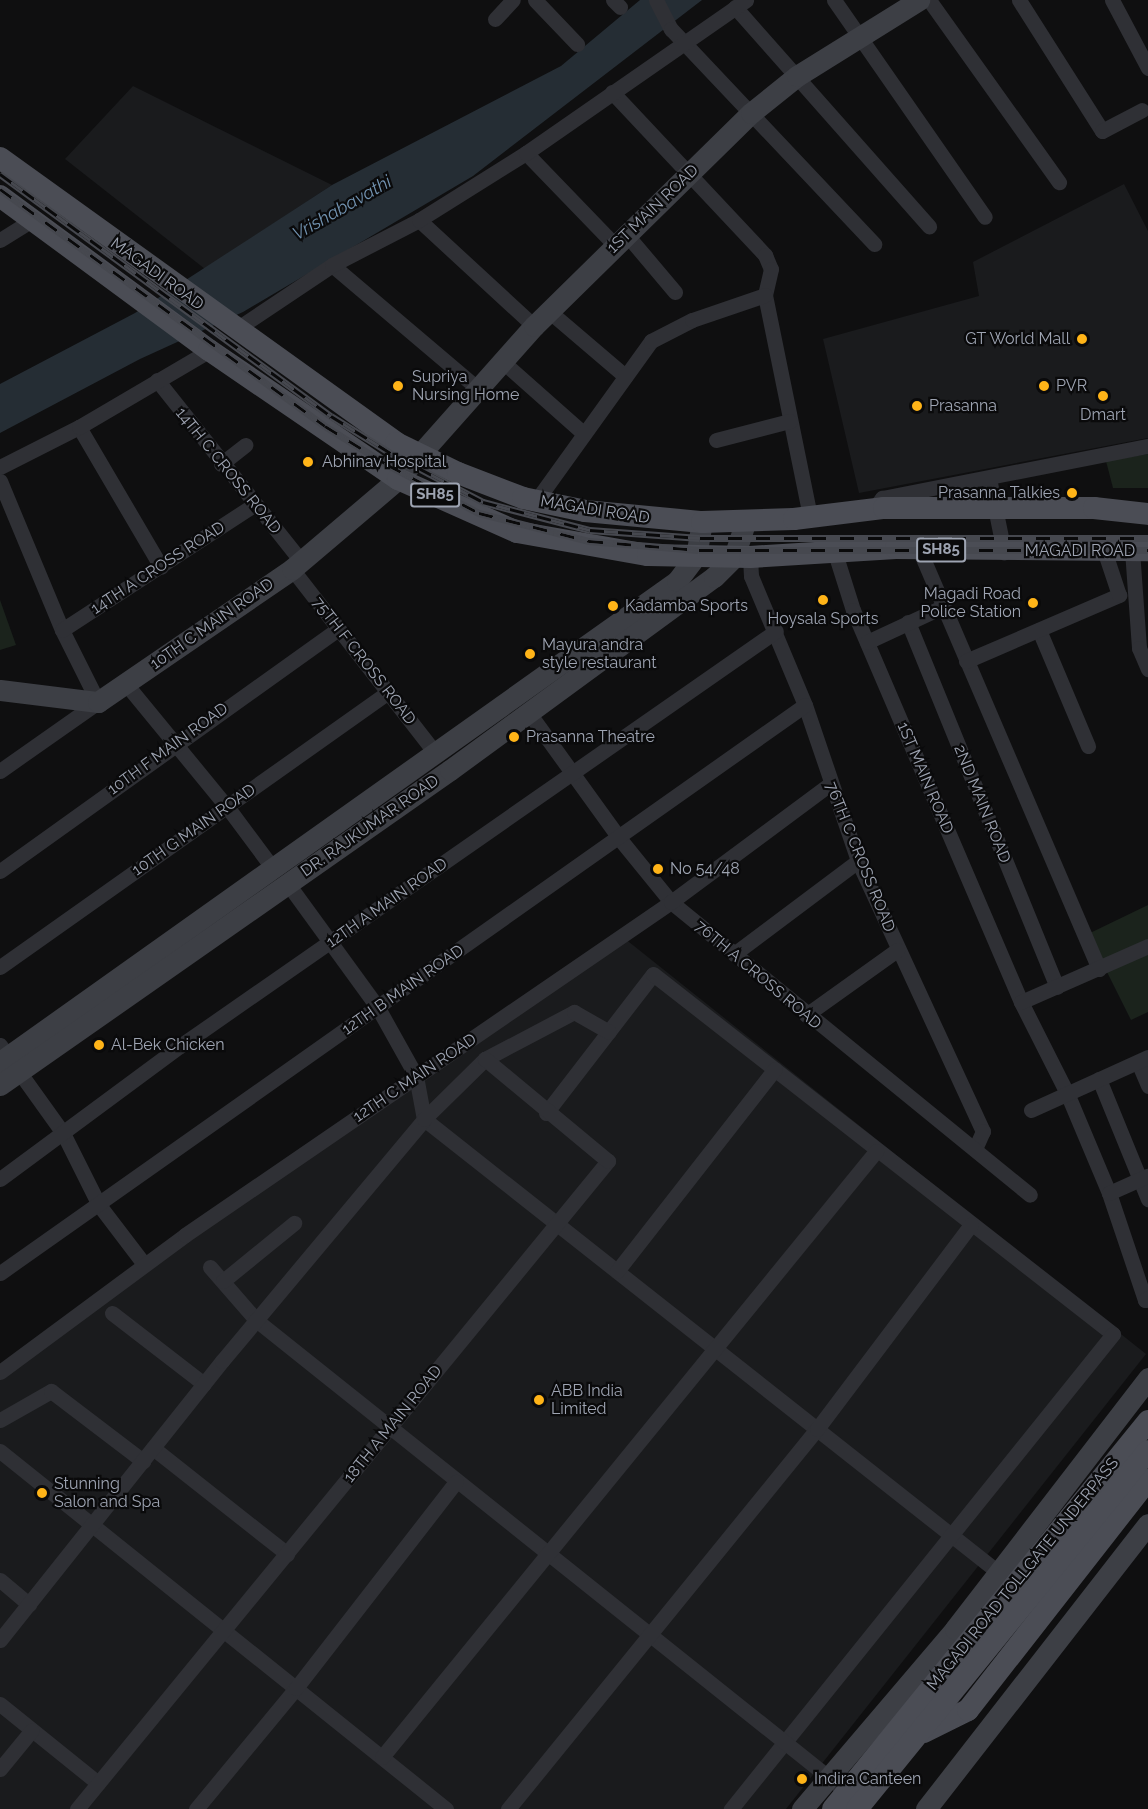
<!DOCTYPE html>
<html>
<head>
<meta charset="utf-8">
<style>
	body { margin:0 }
	#map { position:relative; width:1148px; height:1809px; overflow:hidden; background:#0f0f10; font-family:Raleway,sans-serif }
	div>[style] { position:absolute }
	.built>* { inset:0; background:#1a1b1d }
	.green>* { inset:0; background:#1b231c }
	.water>* { inset:0; background:#252d34 }
	.street>* { height:15px; margin:-7.5px; padding:0 7.5px; transform-origin:7.5px; border-radius:7.5px; background:#2f3035 }
	.secondary>* { height:21px; margin:-10.5px; padding:0 10.5px; transform-origin:10.5px; border-radius:10.5px; background:#3d3f45 }
	.primary>* { height:22px; margin:-11px; padding:0 11px; transform-origin:11px; border-radius:11px; background:#4b4d55 }
	.rail>* { height:7px; margin-top:-3.5px; transform-origin:0; background:repeating-linear-gradient(90deg,#0a0a0b 0 14px,#46484f 0 28px); box-sizing:border-box; border-block:2px solid #46484f }
	.dots>* { width:16px; height:16px; translate:-50% -50%; box-sizing:border-box; border:3px solid #0a0a0b; border-radius:50% }
	span { translate:-50% -50%; white-space:nowrap; text-align:center; line-height:1.15; -webkit-text-stroke:4.5px #0a0a0b; paint-order:stroke }
	.shield-label span { padding:2px 4px; background:#0a0a0b; border:2px solid; border-radius:4px; -webkit-text-stroke-width:0 }
	.shield-label { font-size:15px; color:#9ea4b2; font-weight:700 }
	.street-label { font-size:16px; color:#9ea4b2 }
	.poi-label { font-size:16px; color:#9ea4b2 }
	.right { translate:-100% -50%; text-align:right }
	.left { translate:0 -50%; text-align:left }
	.water-label { font-size:18px; color:#7293b1; font-style:italic }
</style>
</head>
<body>
<div id="map">
	<div class="built">
		<div style="clip-path:polygon(133px 86px,332px 185px,205px 269px,65px 159px)"></div>
		<div style="clip-path:polygon(1124px 184px,1148px 231px,1148px 438px,859px 493px,823px 339px,979px 296px,973px 262px)"></div>
		<div style="clip-path:polygon(624px 938px,1146px 1354px,786px 1809px,0 1809px,0 1373px)"></div>
	</div>
	<div class="green">
		<div style="clip-path:polygon(1148px 454px,1148px 488px,1113px 488px,1106px 461px)"></div>
		<div style="clip-path:polygon(0 600px,16px 645px,0 650px)"></div>
		<div style="clip-path:polygon(1148px 905px,1148px 1012px,1131px 1020px,1088px 934px)"></div>
	</div>
	<div class="water">
		<div style="clip-path:polygon(640px 0,702px 0,473px 176px,243px 312px,140px 359px,0 433px,0 384px,135px 313px,332px 185px,561px 66px)"></div>
	</div>
	<div class="street">
		<div style="left:535px;top:0;width:61px;rotate:46.3deg"></div>
		<div style="left:613px;top:0;width:10px;rotate:45deg"></div>
		<div style="left:656px;top:0;width:33px;rotate:63deg"></div>
		<div style="left:671px;top:29px;width:296px;rotate:46.6deg"></div>
		<div style="left:834px;top:0;width:264px;rotate:55.2deg"></div>
		<div style="left:929px;top:0;width:224px;rotate:54.5deg"></div>
		<div style="left:1019px;top:0;width:155px;rotate:57.6deg"></div>
		<div style="left:1102px;top:131px;width:45px;rotate:-27.7deg"></div>
		<div style="left:1112px;top:0;width:77px;rotate:62.1deg"></div>
		<div style="left:735px;top:7px;width:293px;rotate:48.5deg"></div>
		<div style="left:495px;top:19px;width:26px;rotate:-47deg"></div>
		<div style="left:612px;top:92px;width:224px;rotate:46.8deg"></div>
		<div style="left:765px;top:255px;width:15px;rotate:67deg"></div>
		<div style="left:771px;top:269px;width:27px;rotate:103deg"></div>
		<div style="left:765px;top:295px;width:226px;rotate:78.5deg"></div>
		<div style="left:526px;top:153px;width:127px;rotate:46deg"></div>
		<div style="left:419px;top:220px;width:156px;rotate:42.7deg"></div>
		<div style="left:626px;top:234px;width:76px;rotate:49.8deg"></div>
		<div style="left:0;top:240px;width:38px;rotate:-32deg"></div>
		<div style="left:332px;top:265px;width:190px;rotate:40.3deg"></div>
		<div style="left:550px;top:312px;width:99px;rotate:40.5deg"></div>
		<div style="left:235px;top:330px;width:117px;rotate:-33.8deg"></div>
		<div style="left:332px;top:265px;width:98px;rotate:-27.3deg"></div>
		<div style="left:419px;top:220px;width:126px;rotate:-32.1deg"></div>
		<div style="left:526px;top:153px;width:268px;rotate:-34.8deg"></div>
		<div style="left:503px;top:362px;width:108px;rotate:41.6deg"></div>
		<div style="left:157px;top:380px;width:231px;rotate:51.5deg"></div>
		<div style="left:79px;top:427px;width:162px;rotate:59.6deg"></div>
		<div style="left:716px;top:440px;width:76px;rotate:-14.4deg"></div>
		<div style="left:221px;top:464px;width:31px;rotate:-38deg"></div>
		<div style="left:0;top:467px;width:89px;rotate:-26.9deg"></div>
		<div style="left:79px;top:427px;width:152px;rotate:-30.4deg"></div>
		<div style="left:989px;top:478px;width:76px;rotate:78.5deg"></div>
		<div style="left:0;top:481px;width:161px;rotate:67.4deg"></div>
		<div style="left:62px;top:630px;width:80px;rotate:63.4deg"></div>
		<div style="left:98px;top:702px;width:120px;rotate:144.9deg"></div>
		<div style="left:536px;top:501px;width:197px;rotate:-54.3deg"></div>
		<div style="left:651px;top:341px;width:46px;rotate:-27.1deg"></div>
		<div style="left:692px;top:320px;width:77px;rotate:-18.9deg"></div>
		<div style="left:874px;top:509px;width:14px;rotate:-54deg"></div>
		<div style="left:882px;top:498px;width:271px;rotate:-11.1deg"></div>
		<div style="left:919px;top:549px;width:457px;rotate:66.8deg"></div>
		<div style="left:1132px;top:550px;width:98px;rotate:85.9deg"></div>
		<div style="left:1139px;top:648px;width:23px;rotate:67deg"></div>
		<div style="left:835px;top:553px;width:60px;rotate:72.5deg"></div>
		<div style="left:853px;top:610px;width:426px;rotate:66.8deg"></div>
		<div style="left:1021px;top:1002px;width:102px;rotate:63.2deg"></div>
		<div style="left:1067px;top:1093px;width:108px;rotate:67.2deg"></div>
		<div style="left:1109px;top:1193px;width:113px;rotate:71.4deg"></div>
		<div style="left:1145px;top:1300px;width:4px;rotate:-34deg"></div>
		<div style="left:750px;top:557px;width:19px;rotate:87deg"></div>
		<div style="left:751px;top:576px;width:140px;rotate:67.3deg"></div>
		<div style="left:805px;top:705px;width:165px;rotate:71.2deg"></div>
		<div style="left:858px;top:861px;width:298px;rotate:65.2deg"></div>
		<div style="left:983px;top:1131px;width:20px;rotate:114deg"></div>
		<div style="left:292px;top:569px;width:234px;rotate:52.1deg"></div>
		<div style="left:908px;top:622px;width:394px;rotate:67.8deg"></div>
		<div style="left:62px;top:630px;width:229px;rotate:-33.1deg"></div>
		<div style="left:1039px;top:630px;width:126px;rotate:67.1deg"></div>
		<div style="left:867px;top:642px;width:83px;rotate:-25deg"></div>
		<div style="left:966px;top:661px;width:167px;rotate:-23.3deg"></div>
		<div style="left:1119px;top:595px;width:47px;rotate:-108.4deg"></div>
		<div style="left:126px;top:684px;width:161px;rotate:50.6deg"></div>
		<div style="left:228px;top:808px;width:77px;rotate:53.4deg"></div>
		<div style="left:529px;top:713px;width:154px;rotate:54.2deg"></div>
		<div style="left:619px;top:838px;width:82px;rotate:50.9deg"></div>
		<div style="left:671px;top:902px;width:463px;rotate:39.2deg"></div>
		<div style="left:0;top:871px;width:416px;rotate:-35.6deg"></div>
		<div style="left:288px;top:884px;width:153px;rotate:54deg"></div>
		<div style="left:378px;top:1008px;width:78px;rotate:60.8deg"></div>
		<div style="left:416px;top:1076px;width:44px;rotate:79.5deg"></div>
		<div style="left:424px;top:1119px;width:731px;rotate:38.28deg"></div>
		<div style="left:734px;top:954px;width:155px;rotate:-36.9deg"></div>
		<div style="left:0;top:967px;width:476px;rotate:-35.3deg"></div>
		<div style="left:1021px;top:1002px;width:139px;rotate:-23.8deg"></div>
		<div style="left:806px;top:1015px;width:112px;rotate:-35.5deg"></div>
		<div style="left:0;top:1045px;width:108px;rotate:54.4deg"></div>
		<div style="left:63px;top:1133px;width:80px;rotate:63.4deg"></div>
		<div style="left:99px;top:1205px;width:74px;rotate:52.7deg"></div>
		<div style="left:1138px;top:1062px;width:26px;rotate:67deg"></div>
		<div style="left:1099px;top:1079px;width:130px;rotate:67.8deg"></div>
		<div style="left:1031px;top:1110px;width:128px;rotate:-24.4deg"></div>
		<div style="left:546px;top:1113px;width:175px;rotate:-52.4deg"></div>
		<div style="left:653px;top:974px;width:584px;rotate:38.05deg"></div>
		<div style="left:1113px;top:1334px;width:610px;rotate:128.81deg"></div>
		<div style="left:0;top:1179px;width:224px;rotate:-36.5deg"></div>
		<div style="left:180px;top:1046px;width:726px;rotate:-34.85deg"></div>
		<div style="left:1109px;top:1193px;width:42px;rotate:-24.1deg"></div>
		<div style="left:210px;top:1267px;width:70px;rotate:49deg"></div>
		<div style="left:256px;top:1320px;width:744px;rotate:38.61deg"></div>
		<div style="left:617px;top:1271px;width:256px;rotate:-52deg"></div>
		<div style="left:0;top:1273px;width:985px;rotate:-35.21deg"></div>
		<div style="left:223px;top:1281px;width:92px;rotate:-39.2deg"></div>
		<div style="left:112px;top:1313px;width:116px;rotate:37.7deg"></div>
		<div style="left:0;top:1372px;width:230px;rotate:-36.5deg"></div>
		<div style="left:185px;top:1235px;width:589px;rotate:-34.42deg"></div>
		<div style="left:671px;top:902px;width:198px;rotate:-36.6deg"></div>
		<div style="left:0;top:1420px;width:59px;rotate:-29.6deg"></div>
		<div style="left:51px;top:1391px;width:116px;rotate:37.3deg"></div>
		<div style="left:153px;top:1448px;width:171px;rotate:38.3deg"></div>
		<div style="left:0;top:1451px;width:572px;rotate:38.75deg"></div>
		<div style="left:0;top:1580px;width:38px;rotate:40deg"></div>
		<div style="left:0;top:1640px;width:357px;rotate:-51.5deg"></div>
		<div style="left:222px;top:1361px;width:315px;rotate:-50.1deg"></div>
		<div style="left:424px;top:1119px;width:86px;rotate:-44.5deg"></div>
		<div style="left:485px;top:1059px;width:101px;rotate:-27.8deg"></div>
		<div style="left:574px;top:1012px;width:40px;rotate:29.7deg"></div>
		<div style="left:0;top:1704px;width:126px;rotate:38.9deg"></div>
		<div style="left:382px;top:1757px;width:782px;rotate:-50.81deg"></div>
		<div style="left:0;top:1769px;width:50px;rotate:-50.6deg"></div>
		<div style="left:77px;top:1809px;width:838px;rotate:-50.67deg"></div>
		<div style="left:608px;top:1161px;width:160px;rotate:-140.3deg"></div>
		<div style="left:196px;top:1809px;width:157px;rotate:-50.4deg"></div>
		<div style="left:296px;top:1688px;width:261px;rotate:-52.2deg"></div>
		<div style="left:508px;top:1809px;width:490px;rotate:-50.9deg"></div>
		<div style="left:817px;top:1429px;width:256px;rotate:-53deg"></div>
	</div>
	<div class="secondary">
		<div style="left:0;top:690px;width:99px;rotate:7deg"></div>
		<div style="left:98px;top:702px;width:235px;rotate:-34.4deg"></div>
		<div style="left:292px;top:569px;width:139px;rotate:-40.3deg"></div>
		<div style="left:398px;top:479px;width:205px;rotate:-48.4deg"></div>
		<div style="left:534px;top:326px;width:304px;rotate:-44.5deg"></div>
		<div style="left:751px;top:113px;width:59px;rotate:-38.8deg"></div>
		<div style="left:797px;top:76px;width:144px;rotate:-31.9deg"></div>
		<div style="left:0;top:1062px;width:830px;rotate:-35.39deg"></div>
		<div style="left:677px;top:581px;width:31px;rotate:-53deg"></div>
		<div style="left:696px;top:556px;width:35px;rotate:-80deg"></div>
		<div style="left:0;top:1085px;width:549px;rotate:-34.99deg"></div>
		<div style="left:450px;top:770px;width:327px;rotate:-36.2deg"></div>
		<div style="left:714px;top:577px;width:28px;rotate:-45deg"></div>
		<div style="left:734px;top:557px;width:38px;rotate:-72deg"></div>
		<div style="left:802px;top:1809px;width:236px;rotate:-49.6deg"></div>
		<div style="left:955px;top:1629px;width:317px;rotate:-52.4deg"></div>
		<div style="left:926px;top:1809px;width:361px;rotate:-52.1deg"></div>
	</div>
	<div class="primary">
		<div style="left:0;top:158px;width:488px;rotate:35.7deg"></div>
		<div style="left:396px;top:443px;width:69px;rotate:25.8deg"></div>
		<div style="left:458px;top:473px;width:70px;rotate:21deg"></div>
		<div style="left:523px;top:498px;width:63px;rotate:11.8deg"></div>
		<div style="left:585px;top:511px;width:118px;rotate:5.4deg"></div>
		<div style="left:702px;top:522px;width:92px;rotate:-1.9deg"></div>
		<div style="left:794px;top:519px;width:91px;rotate:-7deg"></div>
		<div style="left:884px;top:508px;width:210px"></div>
		<div style="left:1094px;top:508px;width:54px;rotate:6.3deg"></div>
		<div style="left:0;top:196px;width:260px;rotate:36.4deg"></div>
		<div style="left:209px;top:350px;width:229px;rotate:34.3deg"></div>
		<div style="left:398px;top:479px;width:130px;rotate:24deg"></div>
		<div style="left:517px;top:532px;width:133px;rotate:10deg"></div>
		<div style="left:648px;top:555px;width:102px;rotate:1.1deg"></div>
		<div style="left:750px;top:557px;width:146px;rotate:-3.5deg"></div>
		<div style="left:896px;top:548px;width:252px;rotate:0.5deg"></div>
		<div style="left:924px;top:1732px;width:49px;rotate:-26.6deg"></div>
		<div style="left:968px;top:1710px;width:292px;rotate:-52deg"></div>
		<div style="left:833px;top:1809px;width:500px;rotate:-50.9deg"></div>
		<div style="left:857px;top:1809px;width:461px;rotate:-50.9deg"></div>
	</div>
	<div class="rail">
		<div style="left:0;top:174px;width:410px;rotate:36.2deg"></div>
		<div style="left:331px;top:416px;width:74px;rotate:31.8deg"></div>
		<div style="left:394px;top:455px;width:101px;rotate:27.8deg"></div>
		<div style="left:483px;top:502px;width:111px;rotate:14.7deg"></div>
		<div style="left:590px;top:530px;width:110px;rotate:4.2deg"></div>
		<div style="left:700px;top:538px;width:448px"></div>
		<div style="left:0;top:189px;width:402px;rotate:36.1deg"></div>
		<div style="left:325px;top:426px;width:74px;rotate:31.8deg"></div>
		<div style="left:388px;top:465px;width:103px;rotate:27.8deg"></div>
		<div style="left:479px;top:513px;width:114px;rotate:14.3deg"></div>
		<div style="left:589px;top:541px;width:110px;rotate:4.7deg"></div>
		<div style="left:699px;top:550px;width:449px"></div>
	</div>
	<div class="dots">
		<div style="left:1082px;top:339px;background:#ffb418"></div>
		<div style="left:398px;top:386px;background:#ffb418"></div>
		<div style="left:1044px;top:386px;background:#ffb418"></div>
		<div style="left:1103px;top:396px;background:#ffb418"></div>
		<div style="left:917px;top:406px;background:#ffb418"></div>
		<div style="left:308px;top:462px;background:#ffb418"></div>
		<div style="left:1072px;top:493px;background:#ffb418"></div>
		<div style="left:823px;top:600px;background:#ffb418"></div>
		<div style="left:1033px;top:603px;background:#ffb418"></div>
		<div style="left:613px;top:606px;background:#ffb418"></div>
		<div style="left:530px;top:654px;background:#ffb418"></div>
		<div style="left:514px;top:737px;background:#ffb418"></div>
		<div style="left:658px;top:869px;background:#ffb418"></div>
		<div style="left:99px;top:1045px;background:#ffb418"></div>
		<div style="left:539px;top:1400px;background:#ffb418"></div>
		<div style="left:42px;top:1493px;background:#ffb418"></div>
		<div style="left:802px;top:1779px;background:#ffb418"></div>
	</div>
	<div class="shield-label">
		<span style="left:435px;top:495px">SH85</span>
		<span style="left:941px;top:550px">SH85</span>
	</div>
	<div class="street-label">
		<span style="left:653px;top:209px;rotate:-44deg">1ST MAIN ROAD</span>
		<span style="left:157px;top:274px;rotate:36deg">MAGADI ROAD</span>
		<span style="left:228px;top:471px;rotate:51deg">14TH C CROSS ROAD</span>
		<span style="left:595px;top:510px;rotate:9deg">MAGADI ROAD</span>
		<span style="left:1080px;top:551px">MAGADI ROAD</span>
		<span style="left:158px;top:568px;rotate:-33deg">14TH A CROSS ROAD</span>
		<span style="left:212px;top:624px;rotate:-35deg">10TH C MAIN ROAD</span>
		<span style="left:364px;top:661px;rotate:52deg">75TH F CROSS ROAD</span>
		<span style="left:168px;top:749px;rotate:-36deg">10TH F MAIN ROAD</span>
		<span style="left:925px;top:778px;rotate:67deg">1ST MAIN ROAD</span>
		<span style="left:982px;top:804px;rotate:68deg">2ND MAIN ROAD</span>
		<span style="left:370px;top:826px;rotate:-35deg">DR. RAJKUMAR ROAD</span>
		<span style="left:194px;top:830px;rotate:-35deg">10TH G MAIN ROAD</span>
		<span style="left:860px;top:857px;rotate:68deg">76TH C CROSS ROAD</span>
		<span style="left:387px;top:903px;rotate:-35deg">12TH A MAIN ROAD</span>
		<span style="left:758px;top:975px;rotate:40deg">76TH A CROSS ROAD</span>
		<span style="left:403px;top:990px;rotate:-35deg">12TH B MAIN ROAD</span>
		<span style="left:415px;top:1078px;rotate:-34deg">12TH C MAIN ROAD</span>
		<span style="left:393px;top:1424px;rotate:-51deg">18TH A MAIN ROAD</span>
		<span style="left:1023px;top:1574px;rotate:-51deg">MAGADI ROAD TOLLGATE UNDERPASS</span>
	</div>
	<div class="poi-label">
		<span class="right" style="left:1070px;top:339px">GT World Mall</span>
		<span class="left" style="left:412px;top:386px">Supriya<br>Nursing Home</span>
		<span class="left" style="left:1056px;top:386px">PVR</span>
		<span class="left" style="left:929px;top:406px">Prasanna</span>
		<span style="left:1103px;top:415px">Dmart</span>
		<span class="left" style="left:322px;top:462px">Abhinav Hospital</span>
		<span class="right" style="left:1060px;top:493px">Prasanna Talkies</span>
		<span class="right" style="left:1021px;top:603px">Magadi Road<br>Police Station</span>
		<span class="left" style="left:625px;top:606px">Kadamba Sports</span>
		<span style="left:823px;top:619px">Hoysala Sports</span>
		<span class="left" style="left:542px;top:654px">Mayura andra<br>style restaurant</span>
		<span class="left" style="left:526px;top:737px">Prasanna Theatre</span>
		<span class="left" style="left:670px;top:869px">No 54/48</span>
		<span class="left" style="left:111px;top:1045px">Al-Bek Chicken</span>
		<span class="left" style="left:551px;top:1400px">ABB India<br>Limited</span>
		<span class="left" style="left:54px;top:1493px">Stunning<br>Salon and Spa</span>
		<span class="left" style="left:814px;top:1779px">Indira Canteen</span>
	</div>
	<div class="water-label">
		<span style="left:342px;top:208px;rotate:-30deg">Vrishabavathi</span>
	</div>
</div>
</body>
</html>
